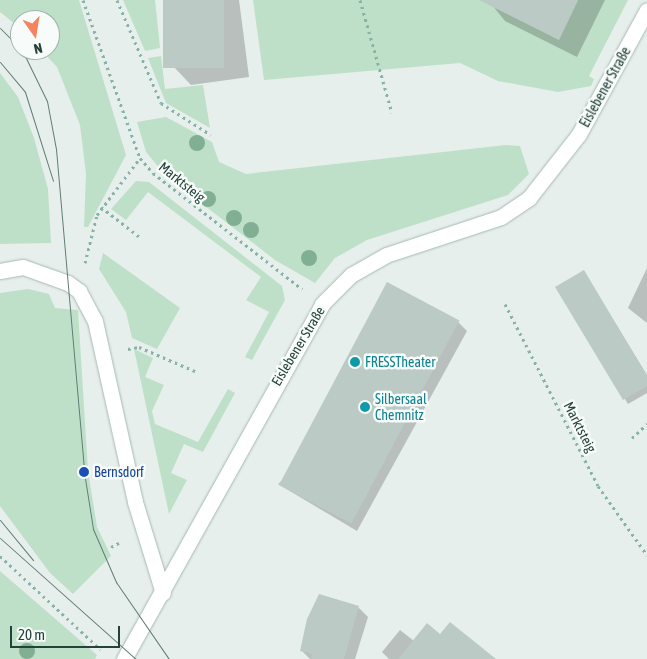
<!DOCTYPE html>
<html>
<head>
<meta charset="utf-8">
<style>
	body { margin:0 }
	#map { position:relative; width:647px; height:659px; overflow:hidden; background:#e6efeb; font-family:"Asap Condensed",sans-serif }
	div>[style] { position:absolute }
	.green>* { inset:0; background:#bfe0c8 }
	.shadow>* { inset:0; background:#0003 }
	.building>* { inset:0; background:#bbcac4; transform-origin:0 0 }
	.path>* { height:3px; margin-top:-1.5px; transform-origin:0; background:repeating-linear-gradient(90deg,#86b3a5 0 2.5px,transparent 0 6.5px) }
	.roads { filter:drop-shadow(0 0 1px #a8b8b2) drop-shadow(0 0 1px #a8b8b2) }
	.service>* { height:15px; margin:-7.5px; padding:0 7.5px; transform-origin:7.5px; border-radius:7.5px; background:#fff }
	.minor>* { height:15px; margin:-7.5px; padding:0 7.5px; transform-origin:7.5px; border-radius:7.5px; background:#fff }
	.tram>* { height:1px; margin:-0.5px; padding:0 0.5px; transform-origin:0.5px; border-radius:0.5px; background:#5f7d75 }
	.trees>* { width:16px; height:16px; margin:-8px; border-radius:50%; background:#80af93 }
	.dots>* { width:14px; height:14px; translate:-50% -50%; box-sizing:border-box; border:2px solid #f7fbf9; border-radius:50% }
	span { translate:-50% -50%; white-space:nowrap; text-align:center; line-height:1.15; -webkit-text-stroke:5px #f7fbf9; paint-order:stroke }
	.street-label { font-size:14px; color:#24423a }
	.culture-label { font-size:14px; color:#0d838f }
	.left { translate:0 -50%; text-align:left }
	.transit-label { font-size:14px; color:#164399 }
	.north { position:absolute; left:10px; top:10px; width:50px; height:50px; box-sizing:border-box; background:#f7fbf9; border:1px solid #a3b1ad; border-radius:50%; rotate:167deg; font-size:14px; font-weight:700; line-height:20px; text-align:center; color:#24423a }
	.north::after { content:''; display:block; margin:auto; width:18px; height:22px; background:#f4845f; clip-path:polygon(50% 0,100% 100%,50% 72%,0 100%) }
	.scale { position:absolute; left:10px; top:626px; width:110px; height:22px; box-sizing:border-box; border:2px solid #24423a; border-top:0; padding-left:6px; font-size:15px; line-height:18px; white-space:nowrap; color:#24423a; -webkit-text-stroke:4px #f7fbf9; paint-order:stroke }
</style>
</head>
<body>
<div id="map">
	<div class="green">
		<div style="clip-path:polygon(0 0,79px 0,126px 155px,88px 227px,84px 227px,86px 174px,80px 125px,57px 67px,41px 50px,50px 50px,50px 20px,20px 20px,20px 28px,0 12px)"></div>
		<div style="clip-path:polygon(123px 0,155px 0,160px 48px,145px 51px)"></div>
		<div style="clip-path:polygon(253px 0,487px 0,559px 40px,578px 0,628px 0,589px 76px,594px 79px,591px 86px,558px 92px,498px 81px,460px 63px,264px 80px)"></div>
		<div style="clip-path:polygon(161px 56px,165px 89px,203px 85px,210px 128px,166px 103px,148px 58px)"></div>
		<div style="clip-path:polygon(0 73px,18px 97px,34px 138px,48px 189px,51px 243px,0 244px)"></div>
		<div style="clip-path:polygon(166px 117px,212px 142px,219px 162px,246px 174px,506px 145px,520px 146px,529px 174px,508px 195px,367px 240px,335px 258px,315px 283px,275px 260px,166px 176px,146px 152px,137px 122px)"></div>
		<div style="clip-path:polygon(136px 181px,149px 182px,282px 286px,285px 300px,252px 360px,245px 357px,269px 312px,246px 300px,261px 277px,148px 192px,126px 220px,111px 209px)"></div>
		<div style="clip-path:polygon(103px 253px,180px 308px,157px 349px,132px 338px,126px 312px,99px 269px)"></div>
		<div style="clip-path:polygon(28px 289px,49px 294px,55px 308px,78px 310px,88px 471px,97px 527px,111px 556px,73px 594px,50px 573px,0 506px,0 293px)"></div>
		<div style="clip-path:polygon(134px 349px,153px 358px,145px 377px,164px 385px,152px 411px,155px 424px,198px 442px,228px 389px,235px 393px,203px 452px,184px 444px,171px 473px,187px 480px,169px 514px)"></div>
		<div style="clip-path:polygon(0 571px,97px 655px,95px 659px,0 659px)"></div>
	</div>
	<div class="shadow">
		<div style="clip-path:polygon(164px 0,239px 0,249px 77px,191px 85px,173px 66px)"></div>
		<div style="clip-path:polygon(488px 0,605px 0,577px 57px,505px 21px)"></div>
		<div style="clip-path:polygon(647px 268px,647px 323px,628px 308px)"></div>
		<div style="clip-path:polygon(584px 272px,647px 375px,647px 393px,628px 404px,557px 288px)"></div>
		<div style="clip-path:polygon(458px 322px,467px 331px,357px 531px,278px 484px)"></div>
		<div style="clip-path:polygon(359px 608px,368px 617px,355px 659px,310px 659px,302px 651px)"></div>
		<div style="clip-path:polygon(400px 630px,414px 641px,440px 636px,491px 659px,389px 659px,382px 652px)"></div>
	</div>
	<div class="building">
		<div style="left:163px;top:0;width:61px;height:68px"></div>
		<div style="clip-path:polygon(479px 0,578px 0,559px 40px)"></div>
		<div style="clip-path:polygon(584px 270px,647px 376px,647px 386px,623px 400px,555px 287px)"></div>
		<div style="left:387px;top:282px;width:82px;height:230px;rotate:28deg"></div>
		<div style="clip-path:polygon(319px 594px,359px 606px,344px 659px,311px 659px,312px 654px,300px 651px,307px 619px)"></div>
		<div style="clip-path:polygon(450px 622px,496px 659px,398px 659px,427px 623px,440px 634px)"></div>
	</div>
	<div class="path">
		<div style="left:83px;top:0;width:168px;rotate:70.2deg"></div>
		<div style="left:140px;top:158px;width:20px;rotate:49deg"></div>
		<div style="left:153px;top:173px;width:189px;rotate:37.9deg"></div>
		<div style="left:117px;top:0;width:112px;rotate:66.9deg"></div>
		<div style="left:161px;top:103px;width:59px;rotate:32.6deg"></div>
		<div style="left:360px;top:0;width:117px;rotate:74.2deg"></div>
		<div style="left:101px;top:207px;width:51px;rotate:37.8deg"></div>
		<div style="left:85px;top:263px;width:49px;rotate:-76deg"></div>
		<div style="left:97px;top:215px;width:71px;rotate:-53deg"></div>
		<div style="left:505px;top:304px;width:204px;rotate:62.9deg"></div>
		<div style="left:598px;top:486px;width:85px;rotate:54.6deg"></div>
		<div style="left:128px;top:349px;width:11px;rotate:-10deg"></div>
		<div style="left:139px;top:347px;width:61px;rotate:23.2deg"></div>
		<div style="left:632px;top:438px;width:21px;rotate:-43deg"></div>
		<div style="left:111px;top:547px;width:9px;rotate:-27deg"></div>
		<div style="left:0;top:556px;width:137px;rotate:42.9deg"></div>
	</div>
	<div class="roads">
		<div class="service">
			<div style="left:0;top:271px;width:23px;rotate:-10deg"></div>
			<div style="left:23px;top:267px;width:48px;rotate:19.6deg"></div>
			<div style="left:68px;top:283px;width:14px;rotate:36deg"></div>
			<div style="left:79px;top:291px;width:34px;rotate:62deg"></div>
			<div style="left:95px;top:321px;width:185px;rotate:77.5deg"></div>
			<div style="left:135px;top:502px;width:95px;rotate:72.9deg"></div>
		</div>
		<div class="minor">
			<div style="left:124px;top:659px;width:406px;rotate:-60.8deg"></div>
			<div style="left:322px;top:304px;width:41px;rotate:-45deg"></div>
			<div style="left:351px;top:275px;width:40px;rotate:-29.7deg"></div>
			<div style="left:386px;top:255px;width:121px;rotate:-18.3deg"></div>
			<div style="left:501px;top:217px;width:34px;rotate:-34deg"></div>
			<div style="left:529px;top:198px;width:81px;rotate:-52deg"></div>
			<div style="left:579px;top:134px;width:141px;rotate:-61.3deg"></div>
		</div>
	</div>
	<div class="tram">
		<div style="left:0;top:28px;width:28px;rotate:45deg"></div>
		<div style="left:22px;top:50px;width:57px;rotate:63.9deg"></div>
		<div style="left:47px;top:101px;width:49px;rotate:79.4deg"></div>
		<div style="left:56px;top:149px;width:324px;rotate:85deg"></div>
		<div style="left:84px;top:472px;width:58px;rotate:81deg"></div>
		<div style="left:93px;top:529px;width:58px;rotate:66.5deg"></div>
		<div style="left:116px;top:582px;width:93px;rotate:55.5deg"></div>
		<div style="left:0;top:62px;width:39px;rotate:50deg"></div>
		<div style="left:25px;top:92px;width:93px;rotate:72.5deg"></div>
		<div style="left:0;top:520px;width:52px;rotate:50.5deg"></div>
		<div style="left:0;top:538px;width:182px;rotate:41.7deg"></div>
	</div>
	<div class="trees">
		<div style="left:197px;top:143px"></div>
		<div style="left:208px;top:199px"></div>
		<div style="left:234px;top:218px"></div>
		<div style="left:251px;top:230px"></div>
		<div style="left:309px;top:258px"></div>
		<div style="left:27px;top:651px"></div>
	</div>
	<div class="dots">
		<div style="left:355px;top:362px;background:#0f9aa8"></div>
		<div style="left:365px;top:407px;background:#0f9aa8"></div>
		<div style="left:84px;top:472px;background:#1a4fb4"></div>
	</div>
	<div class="street-label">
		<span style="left:605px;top:87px;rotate:-61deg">Eislebener Straße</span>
		<span style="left:182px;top:182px;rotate:39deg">Marktsteig</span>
		<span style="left:298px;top:346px;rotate:-59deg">Eislebener Straße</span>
		<span style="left:580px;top:427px;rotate:63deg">Marktsteig</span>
	</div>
	<div class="culture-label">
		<span class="left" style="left:365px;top:362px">FRESSTheater</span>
		<span class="left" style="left:375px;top:407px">Silbersaal<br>Chemnitz</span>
	</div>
	<div class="transit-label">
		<span class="left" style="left:94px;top:472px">Bernsdorf</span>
	</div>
	<div class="north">N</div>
	<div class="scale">20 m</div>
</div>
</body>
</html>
